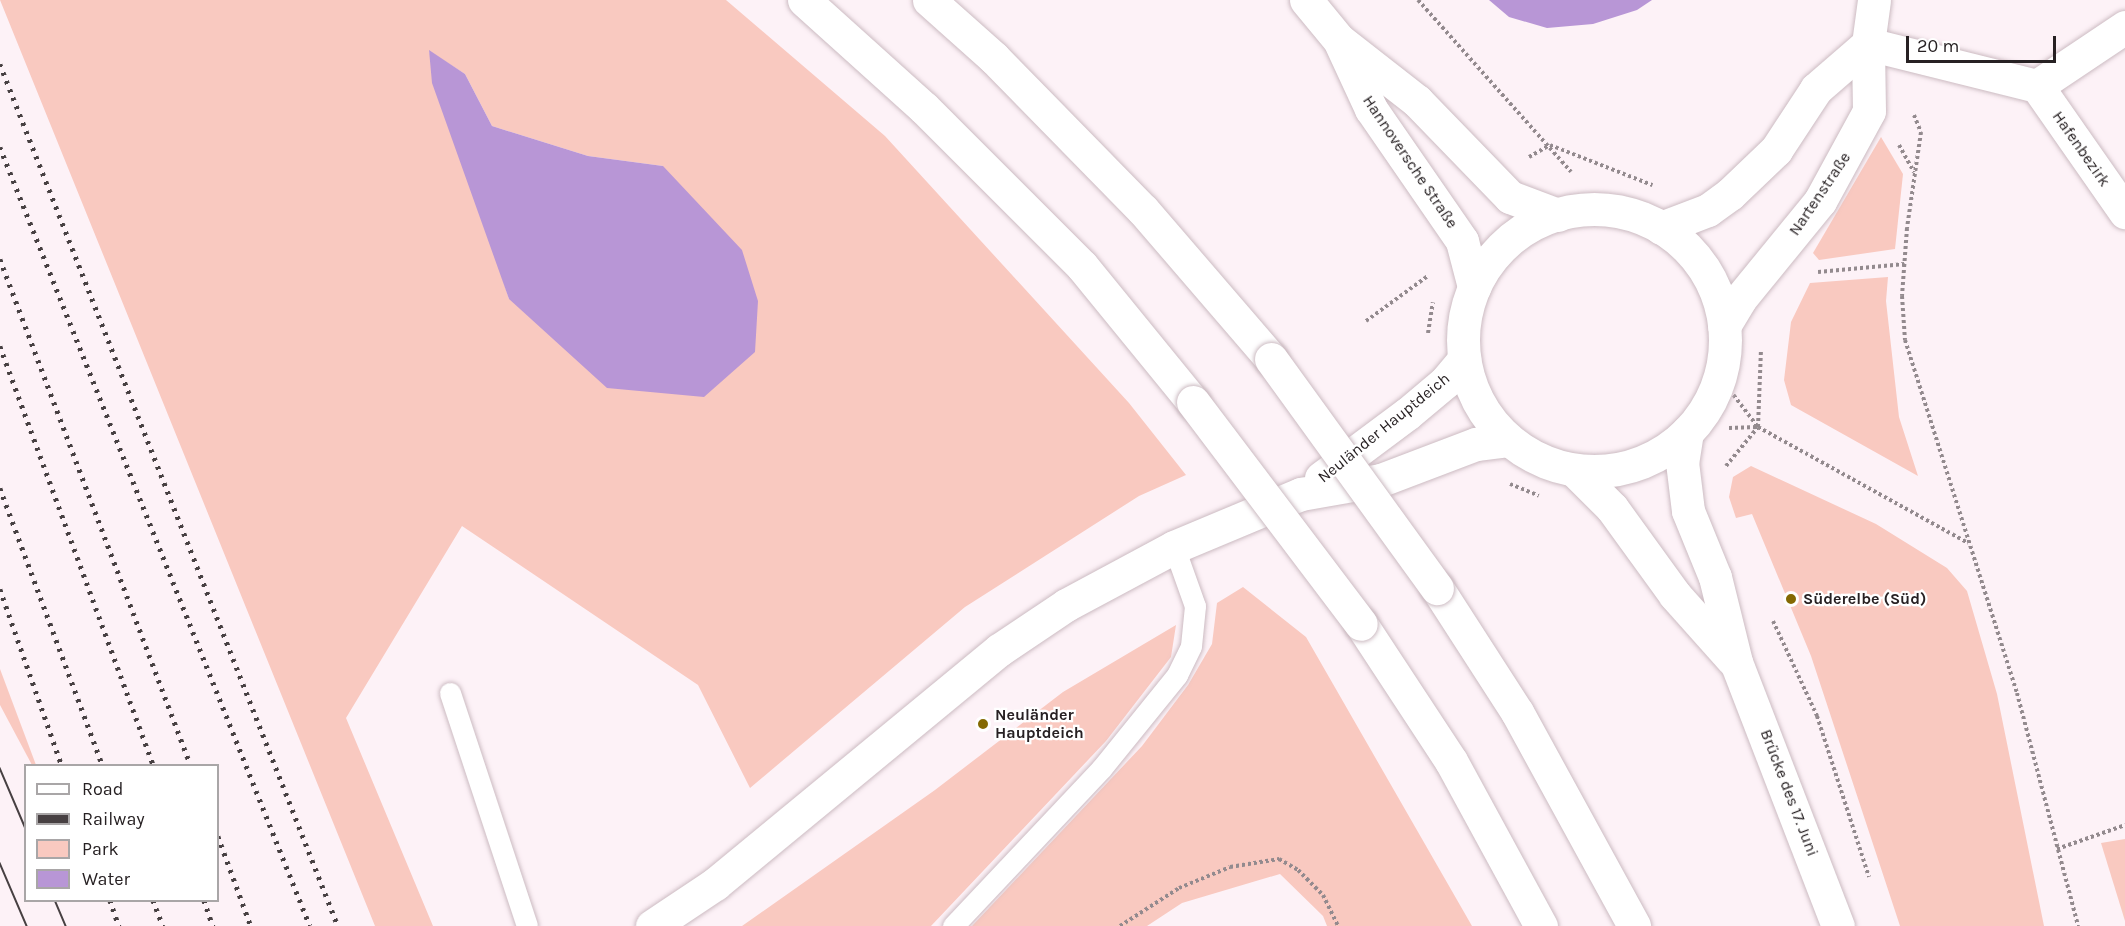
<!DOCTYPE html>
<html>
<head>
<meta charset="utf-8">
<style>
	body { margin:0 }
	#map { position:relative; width:2125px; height:926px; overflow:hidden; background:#fdf2f7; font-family:Karla,sans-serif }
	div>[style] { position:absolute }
	.green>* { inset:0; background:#f9c9c0 }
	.water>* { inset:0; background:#b896d6 }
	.path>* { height:4px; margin-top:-2px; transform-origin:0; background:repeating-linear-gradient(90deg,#938a8e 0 3px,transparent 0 6px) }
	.roads { filter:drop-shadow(0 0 2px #ccbbc2) drop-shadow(0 0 2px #ccbbc2) }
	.service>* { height:21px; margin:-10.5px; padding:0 10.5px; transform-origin:10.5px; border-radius:10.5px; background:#fff }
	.minor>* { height:33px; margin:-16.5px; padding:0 16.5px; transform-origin:16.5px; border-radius:16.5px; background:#fff }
	.tertiary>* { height:33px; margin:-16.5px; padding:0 16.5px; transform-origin:16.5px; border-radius:16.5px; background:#fff }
	.secondary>* { height:33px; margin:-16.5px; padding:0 16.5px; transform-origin:16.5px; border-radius:16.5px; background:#fff }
	.secondary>.ring { margin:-16.5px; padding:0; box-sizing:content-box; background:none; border:33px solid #fff; border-radius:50% }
	.trunk>* { height:33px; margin:-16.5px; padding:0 16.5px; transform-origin:16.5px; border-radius:16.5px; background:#fff }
	.tram>* { height:1.5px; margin:-0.75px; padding:0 0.75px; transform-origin:0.75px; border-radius:0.75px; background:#474042 }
	.rail>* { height:4.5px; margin-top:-2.25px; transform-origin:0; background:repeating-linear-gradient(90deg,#474042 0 3px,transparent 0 9px) }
	.bridges { filter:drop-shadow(0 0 2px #ccbbc2) drop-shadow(0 0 2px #ccbbc2) }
	.trunk-bridge>* { height:33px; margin:-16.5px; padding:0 16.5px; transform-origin:16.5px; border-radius:16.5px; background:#fff }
	.dots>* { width:16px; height:16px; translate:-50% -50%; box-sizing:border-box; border:3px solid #fff; border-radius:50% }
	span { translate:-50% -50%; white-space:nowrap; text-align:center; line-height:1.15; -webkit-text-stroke:4.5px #fff; paint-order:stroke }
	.street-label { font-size:16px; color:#272123 }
	.poi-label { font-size:16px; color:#272123; font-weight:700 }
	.left { translate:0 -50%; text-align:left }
	.legend { position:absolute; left:24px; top:764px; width:195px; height:138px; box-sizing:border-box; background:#fff; border:2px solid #a9a6a7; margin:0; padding:8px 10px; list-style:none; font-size:18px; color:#272123 }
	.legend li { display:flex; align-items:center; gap:12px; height:30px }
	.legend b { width:30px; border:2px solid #a9a6a7 }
	.scale { position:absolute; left:1906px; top:36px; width:150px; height:27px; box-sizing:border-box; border:3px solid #272123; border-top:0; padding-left:8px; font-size:18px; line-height:21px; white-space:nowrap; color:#272123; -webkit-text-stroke:4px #fff; paint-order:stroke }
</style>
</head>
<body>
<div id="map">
	<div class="green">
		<div style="clip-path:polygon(evenodd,0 0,726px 0,885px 136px,1129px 403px,1186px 475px,1139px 496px,965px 607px,750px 788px,698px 685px,462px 526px,346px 718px,433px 926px,375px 926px,0 0,429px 51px,465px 74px,492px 126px,588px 156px,663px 166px,509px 299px,429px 51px)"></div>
		<div style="clip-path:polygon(1881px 137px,1903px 174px,1895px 249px,1819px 260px,1813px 253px)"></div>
		<div style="clip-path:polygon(1888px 277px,1886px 301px,1899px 417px,1918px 476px,1791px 405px,1784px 380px,1791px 322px,1810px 283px)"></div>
		<div style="clip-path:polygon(1751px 466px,1876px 524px,1947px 568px,1967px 591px,1997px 694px,2044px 926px,1900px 926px,1811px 656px,1752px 514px,1736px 518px,1729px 497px,1733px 477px)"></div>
		<div style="clip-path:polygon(1243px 587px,1306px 637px,1472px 926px,1327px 926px,1323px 916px,1280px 874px,1182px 903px,1147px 926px,972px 926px,1142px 746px,1188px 685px,1212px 644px,1217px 603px)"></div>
		<div style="clip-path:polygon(1176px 625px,1171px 657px,1106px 741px,931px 926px,742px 926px,935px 790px,1063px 692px)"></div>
		<div style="clip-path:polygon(0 669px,36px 765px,32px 765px,0 705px)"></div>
		<div style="clip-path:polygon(2125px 839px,2125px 921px,2101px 843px)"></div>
	</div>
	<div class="water">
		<div style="clip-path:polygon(1489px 0,1652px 0,1637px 10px,1593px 24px,1547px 28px,1509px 17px)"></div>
		<div style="clip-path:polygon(429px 50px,465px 74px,492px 126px,588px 156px,663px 166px,742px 250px,758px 301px,755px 352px,704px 397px,607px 388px,509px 299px,432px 83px)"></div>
	</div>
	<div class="path">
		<div style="left:1418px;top:0;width:230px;rotate:48.3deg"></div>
		<div style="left:1914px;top:115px;width:18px;rotate:68deg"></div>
		<div style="left:1921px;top:132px;width:97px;rotate:98.3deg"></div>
		<div style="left:1907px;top:228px;width:68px;rotate:94.2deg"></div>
		<div style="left:1902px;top:296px;width:44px;rotate:86.1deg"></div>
		<div style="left:1905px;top:340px;width:370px;rotate:72.4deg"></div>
		<div style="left:2017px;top:693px;width:241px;rotate:75.3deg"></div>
		<div style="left:1550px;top:145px;width:110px;rotate:21.4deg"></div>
		<div style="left:1899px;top:145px;width:31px;rotate:61deg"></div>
		<div style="left:1529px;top:157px;width:24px;rotate:-30deg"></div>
		<div style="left:1599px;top:201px;width:14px;rotate:39deg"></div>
		<div style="left:1818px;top:272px;width:87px;rotate:-5.3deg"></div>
		<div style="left:1366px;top:321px;width:77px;rotate:-36deg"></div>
		<div style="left:1428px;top:333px;width:31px;rotate:-81deg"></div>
		<div style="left:1719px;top:376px;width:64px;rotate:52.6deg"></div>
		<div style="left:1758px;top:427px;width:240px;rotate:28.9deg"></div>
		<div style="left:1729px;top:428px;width:28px;rotate:-2deg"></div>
		<div style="left:1726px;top:466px;width:50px;rotate:-50.6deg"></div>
		<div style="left:1758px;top:427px;width:77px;rotate:-87.8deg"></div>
		<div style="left:1510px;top:484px;width:31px;rotate:22deg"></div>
		<div style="left:1773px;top:621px;width:105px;rotate:65.1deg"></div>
		<div style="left:1817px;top:716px;width:169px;rotate:72.1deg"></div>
		<div style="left:2057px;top:849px;width:72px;rotate:-19.4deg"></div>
		<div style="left:1120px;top:926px;width:70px;rotate:-32.8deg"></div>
		<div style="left:1179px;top:888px;width:55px;rotate:-22.4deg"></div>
		<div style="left:1230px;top:867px;width:50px;rotate:-9.3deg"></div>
		<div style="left:1279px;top:859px;width:22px;rotate:30deg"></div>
		<div style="left:1298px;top:870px;width:35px;rotate:45deg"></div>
		<div style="left:1323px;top:895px;width:34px;rotate:64deg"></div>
	</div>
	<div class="roads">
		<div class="service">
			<div style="left:450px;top:693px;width:245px;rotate:71.7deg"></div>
			<div style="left:953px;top:926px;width:216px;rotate:-46.7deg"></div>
			<div style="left:1101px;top:769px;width:121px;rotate:-51deg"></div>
			<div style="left:1177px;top:675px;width:32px;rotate:-64deg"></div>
			<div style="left:1191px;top:646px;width:40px;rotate:-84.3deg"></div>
			<div style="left:1195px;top:606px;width:63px;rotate:-109.6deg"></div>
		</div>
		<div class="minor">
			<div style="left:1868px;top:44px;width:174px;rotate:14deg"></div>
			<div style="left:2037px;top:86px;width:154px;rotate:55.1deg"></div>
			<div style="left:2037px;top:86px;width:106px;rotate:-33.8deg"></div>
		</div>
		<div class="tertiary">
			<div style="left:1661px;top:228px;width:50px;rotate:-21deg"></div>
			<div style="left:1708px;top:210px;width:27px;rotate:-36deg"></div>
			<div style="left:1730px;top:194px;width:64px;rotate:-43.7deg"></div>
			<div style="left:1776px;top:150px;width:73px;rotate:-56.7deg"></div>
			<div style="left:1816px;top:89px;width:69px;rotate:-40.9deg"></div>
			<div style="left:1724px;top:326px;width:31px;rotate:-59deg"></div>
			<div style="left:1740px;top:299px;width:127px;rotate:-50.8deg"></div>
			<div style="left:1820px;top:201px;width:102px;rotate:-61.4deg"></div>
			<div style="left:1869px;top:111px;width:67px;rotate:-90.9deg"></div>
			<div style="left:1868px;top:44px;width:44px;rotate:-82.2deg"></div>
			<div style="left:1321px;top:478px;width:107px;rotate:-36.7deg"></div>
			<div style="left:1407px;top:414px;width:50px;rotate:-40.1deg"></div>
			<div style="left:1445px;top:382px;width:30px;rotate:-50deg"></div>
			<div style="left:652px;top:926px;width:76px;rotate:-33.7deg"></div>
			<div style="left:715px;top:884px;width:368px;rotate:-39.5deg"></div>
			<div style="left:999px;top:650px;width:81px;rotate:-33.9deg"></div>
			<div style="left:1066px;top:605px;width:123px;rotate:-28.2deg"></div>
			<div style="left:1174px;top:547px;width:138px;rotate:-22.7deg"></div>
			<div style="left:1301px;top:494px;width:81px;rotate:-9.9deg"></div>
			<div style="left:1381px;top:480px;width:102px;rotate:-20.8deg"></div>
			<div style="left:1476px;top:444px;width:32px;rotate:-7deg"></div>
		</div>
		<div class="secondary">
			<div style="left:1306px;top:0;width:52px;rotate:50.5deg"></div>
			<div style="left:1339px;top:40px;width:99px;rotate:38deg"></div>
			<div style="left:1417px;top:101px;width:134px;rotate:45.9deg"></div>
			<div style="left:1510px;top:197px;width:51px;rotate:20.6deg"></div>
			<div style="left:1341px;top:44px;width:72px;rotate:65.2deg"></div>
			<div style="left:1371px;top:109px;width:160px;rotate:55.4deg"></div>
			<div style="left:1462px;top:241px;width:48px;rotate:75.4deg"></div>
			<div class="ring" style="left:1463px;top:209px;width:229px;height:229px"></div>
			<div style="left:1687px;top:432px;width:30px;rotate:99deg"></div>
			<div style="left:1682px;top:462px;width:49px;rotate:83deg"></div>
			<div style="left:1688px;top:511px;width:71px;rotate:67.8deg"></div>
			<div style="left:1715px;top:577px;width:88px;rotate:76.1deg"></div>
			<div style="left:1736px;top:662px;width:283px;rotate:68.9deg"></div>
			<div style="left:1574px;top:470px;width:54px;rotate:45deg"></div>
			<div style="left:1612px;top:508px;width:107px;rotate:54.1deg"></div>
			<div style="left:1675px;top:595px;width:86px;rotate:48.3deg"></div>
		</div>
		<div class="trunk">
			<div style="left:804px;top:0;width:161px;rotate:42deg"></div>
			<div style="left:924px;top:108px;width:223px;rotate:45deg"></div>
			<div style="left:1082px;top:266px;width:176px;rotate:50.8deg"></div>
			<div style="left:929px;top:0;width:87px;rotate:41.7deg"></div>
			<div style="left:994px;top:58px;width:213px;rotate:45.6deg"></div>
			<div style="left:1143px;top:210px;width:196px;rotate:49.3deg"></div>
			<div style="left:1437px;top:588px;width:148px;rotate:57.2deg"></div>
			<div style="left:1517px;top:712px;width:244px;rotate:61.3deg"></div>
			<div style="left:1361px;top:624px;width:164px;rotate:56.7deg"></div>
			<div style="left:1451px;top:761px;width:188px;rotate:61.4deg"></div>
		</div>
	</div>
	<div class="tram">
		<div style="left:0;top:768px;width:66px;rotate:66.9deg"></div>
		<div style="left:0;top:863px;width:69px;rotate:66.8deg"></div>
		<div style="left:55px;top:900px;width:28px;rotate:67deg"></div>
	</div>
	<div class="rail">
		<div style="left:0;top:64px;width:926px;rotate:68.59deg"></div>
		<div style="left:0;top:147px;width:838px;rotate:68.3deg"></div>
		<div style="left:0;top:259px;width:542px;rotate:69.36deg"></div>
		<div style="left:0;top:346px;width:447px;rotate:69.9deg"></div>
		<div style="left:0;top:488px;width:296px;rotate:69.7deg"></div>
		<div style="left:0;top:589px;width:188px;rotate:70.7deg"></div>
		<div style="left:218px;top:836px;width:96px;rotate:69.9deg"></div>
		<div style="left:110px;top:900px;width:28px;rotate:71deg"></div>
		<div style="left:153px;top:900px;width:28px;rotate:69deg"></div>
		<div style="left:204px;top:900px;width:28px;rotate:71deg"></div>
	</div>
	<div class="bridges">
		<div class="trunk-bridge">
			<div style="left:1271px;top:359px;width:283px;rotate:54.1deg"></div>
			<div style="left:1193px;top:402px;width:278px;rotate:52.9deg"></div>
		</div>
	</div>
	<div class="dots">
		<div style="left:1791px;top:599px;background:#846902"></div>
		<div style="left:983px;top:724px;background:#846902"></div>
	</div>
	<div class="street-label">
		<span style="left:2081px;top:149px;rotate:55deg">Hafenbezirk</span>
		<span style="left:1410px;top:162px;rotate:56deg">Hannoversche Straße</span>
		<span style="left:1820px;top:194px;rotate:-56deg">Nartenstraße</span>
		<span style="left:1384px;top:428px;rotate:-39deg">Neuländer Hauptdeich</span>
		<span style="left:1789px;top:793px;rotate:69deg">Brücke des 17. Juni</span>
	</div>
	<div class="poi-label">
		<span class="left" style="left:1803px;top:599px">Süderelbe (Süd)</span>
		<span class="left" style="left:995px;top:724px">Neuländer<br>Hauptdeich</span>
	</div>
	<ul class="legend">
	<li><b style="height:8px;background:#fff"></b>Road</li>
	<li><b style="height:8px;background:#474042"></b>Railway</li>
	<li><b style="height:16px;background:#f9c9c0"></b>Park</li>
	<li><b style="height:16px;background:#b896d6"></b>Water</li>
	</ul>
	<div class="scale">20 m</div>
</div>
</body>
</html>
